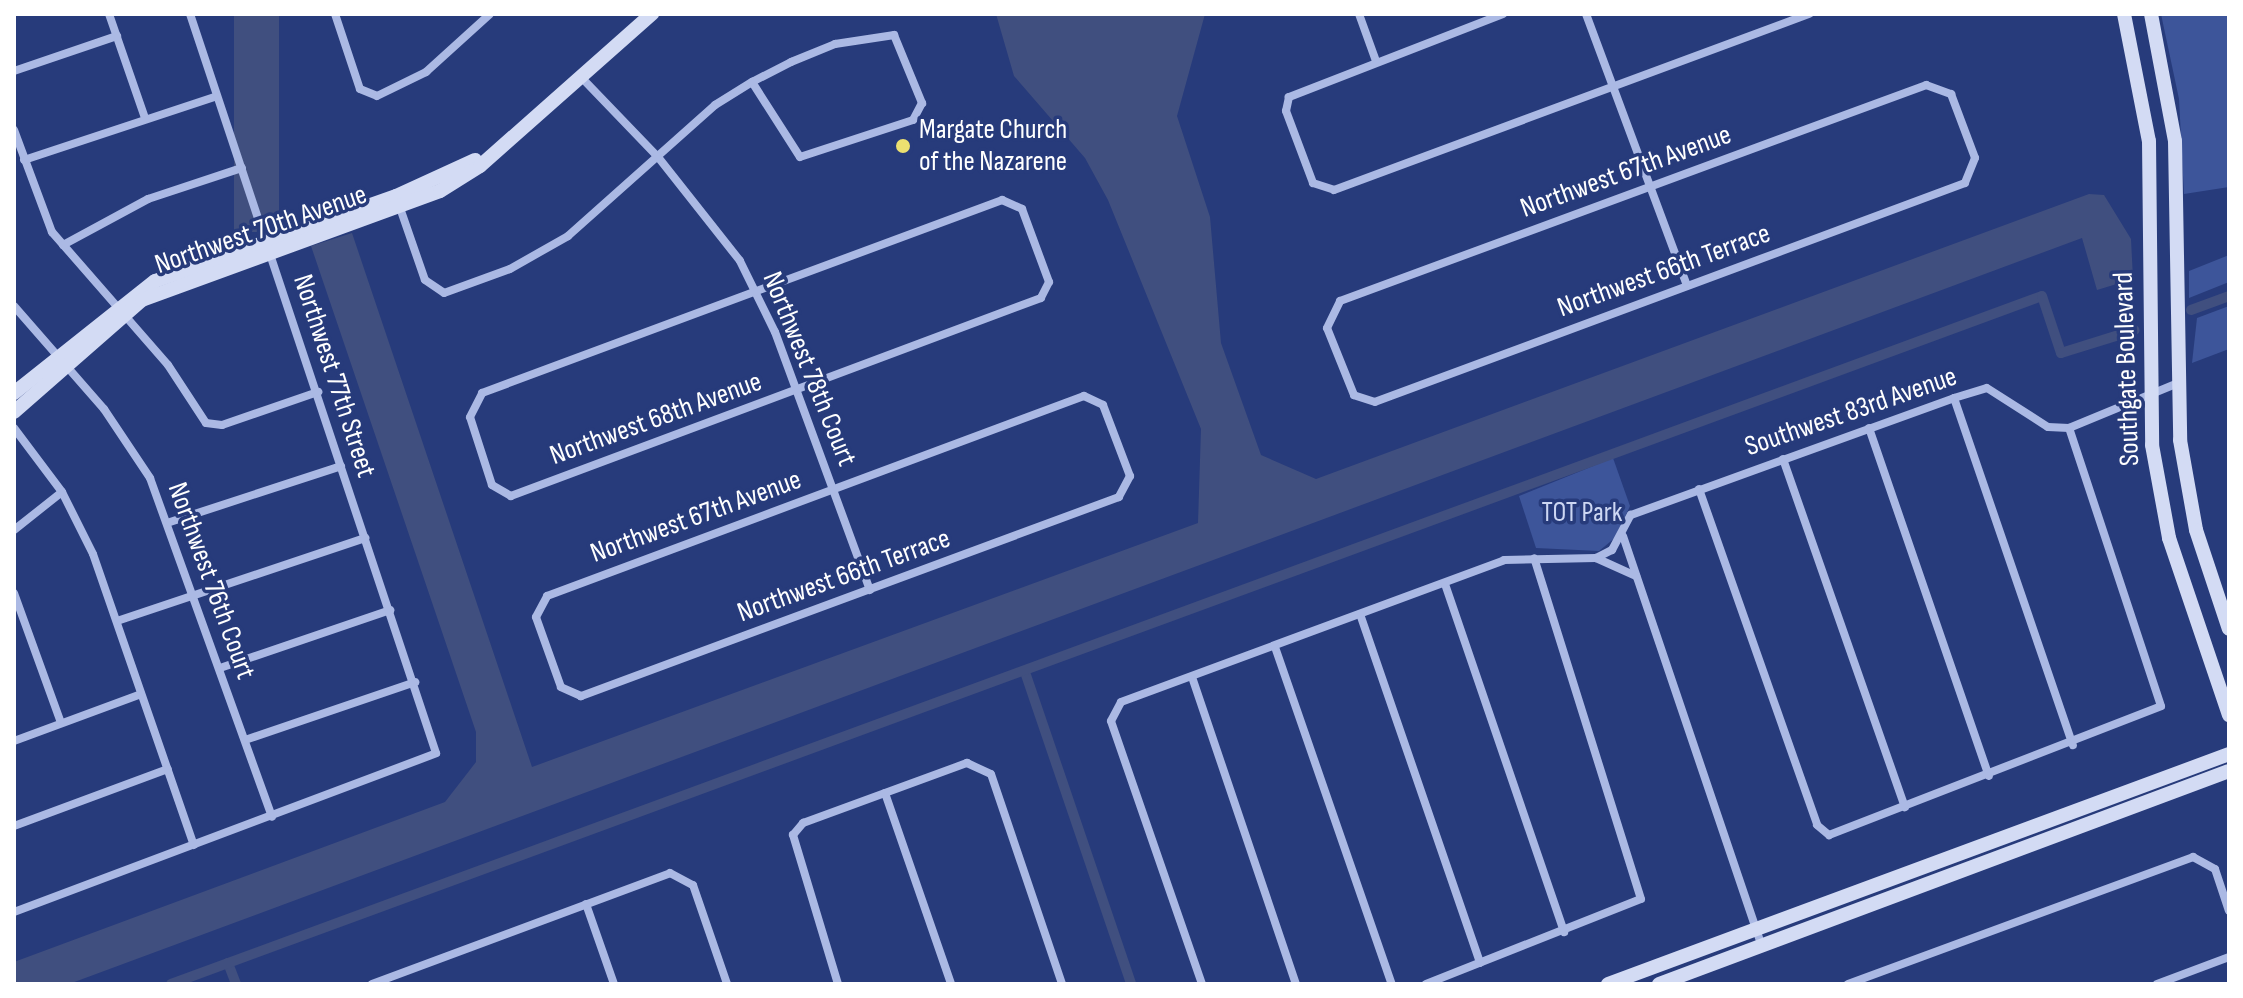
<!DOCTYPE html>
<html>
<head>
<meta charset="utf-8">
<style>
	body { margin:0 }
	#map { position:relative; width:2243px; height:998px; overflow:hidden; background:#273b7b; font-family:"Sofia Sans Condensed",sans-serif }
	div>[style] { position:absolute }
	.green>* { inset:0; background:#3d559a }
	.water>* { inset:0; background:#404f7f; transform-origin:0 0 }
	.canal>* { height:10px; margin:-5px; padding:0 5px; transform-origin:5px; border-radius:5px; background:#404f7f }
	.street>* { height:8px; margin:-4px; padding:0 4px; transform-origin:4px; border-radius:4px; background:#abb9e4 }
	.secondary>* { height:14px; margin:-7px; padding:0 7px; transform-origin:7px; border-radius:7px; background:#d3dbf4 }
	.dots>* { width:22px; height:22px; translate:-50% -50%; box-sizing:border-box; border:4px solid #273b7b; border-radius:50% }
	span { translate:-50% -50%; white-space:nowrap; text-align:center; line-height:1.15; -webkit-text-stroke:7px #273b7b; paint-order:stroke }
	.poi-label { font-size:28px; color:#fff }
	.left { translate:0 -50%; text-align:left }
	.street-label { font-size:28px; color:#fff }
	.park-label { font-size:28px; color:#cdd7f3 }
	.frame { position:absolute; inset:0; border:16px solid #fff; pointer-events:none }
</style>
</head>
<body>
<div id="map">
	<div class="green">
		<div style="clip-path:polygon(2161px 14px,2229px 14px,2229px 187px,2184px 194px,2179px 99px)"></div>
		<div style="clip-path:polygon(2229px 255px,2229px 282px,2189px 298px,2189px 271px)"></div>
		<div style="clip-path:polygon(2229px 306px,2229px 349px,2192px 363px,2197px 318px)"></div>
		<div style="clip-path:polygon(1613px 458px,1630px 506px,1616px 537px,1599px 551px,1536px 548px,1519px 496px)"></div>
	</div>
	<div class="water">
		<div style="left:234px;top:14px;width:45px;height:218px"></div>
		<div style="clip-path:polygon(996px 14px,1205px 14px,1177px 116px,1210px 217px,1221px 343px,1261px 455px,1316px 479px,2089px 194px,2104px 195px,2131px 239px,2133px 279px,2097px 290px,2082px 238px,69px 984px,14px 984px,14px 962px,445px 802px,476px 762px,476px 732px,311px 246px,352px 233px,532px 767px,1198px 523px,1201px 429px,1108px 200px,1085px 158px,1014px 76px)"></div>
	</div>
	<div class="canal">
		<div style="left:2191px;top:310px;width:40px;rotate:-20.2deg"></div>
		<div style="left:1025px;top:672px;width:330px;rotate:71.2deg"></div>
		<div style="left:228px;top:963px;width:22px;rotate:69deg"></div>
		<div style="left:171px;top:984px;width:1993px;rotate:-20.19deg"></div>
		<div style="left:2042px;top:296px;width:60px;rotate:71.6deg"></div>
		<div style="left:2061px;top:353px;width:77px;rotate:-17.3deg"></div>
	</div>
	<div class="street">
		<div style="left:109px;top:14px;width:110px;rotate:70.9deg"></div>
		<div style="left:335px;top:14px;width:79px;rotate:71.6deg"></div>
		<div style="left:360px;top:89px;width:18px;rotate:22deg"></div>
		<div style="left:377px;top:96px;width:55px;rotate:-26.1deg"></div>
		<div style="left:426px;top:72px;width:86px;rotate:-42.2deg"></div>
		<div style="left:1359px;top:14px;width:50px;rotate:70.1deg"></div>
		<div style="left:1503px;top:14px;width:230px;rotate:158.8deg"></div>
		<div style="left:1289px;top:97px;width:14px;rotate:102deg"></div>
		<div style="left:1286px;top:111px;width:77px;rotate:69.4deg"></div>
		<div style="left:1313px;top:183px;width:22px;rotate:18deg"></div>
		<div style="left:1334px;top:190px;width:507px;rotate:-20.33deg"></div>
		<div style="left:1586px;top:14px;width:290px;rotate:69.6deg"></div>
		<div style="left:14px;top:71px;width:109px;rotate:-18.8deg"></div>
		<div style="left:580px;top:76px;width:112px;rotate:46.1deg"></div>
		<div style="left:658px;top:157px;width:132px;rotate:51.7deg"></div>
		<div style="left:740px;top:261px;width:79px;rotate:63.8deg"></div>
		<div style="left:775px;top:332px;width:275px;rotate:69.8deg"></div>
		<div style="left:1926px;top:85px;width:27px;rotate:20deg"></div>
		<div style="left:1951px;top:94px;width:68px;rotate:69.4deg"></div>
		<div style="left:1975px;top:158px;width:27px;rotate:112deg"></div>
		<div style="left:1965px;top:183px;width:629px;rotate:159.64deg"></div>
		<div style="left:1375px;top:402px;width:22px;rotate:-162deg"></div>
		<div style="left:1354px;top:395px;width:72px;rotate:-111.9deg"></div>
		<div style="left:1327px;top:328px;width:30px;rotate:-64deg"></div>
		<div style="left:1340px;top:301px;width:625px;rotate:-20.23deg"></div>
		<div style="left:14px;top:130px;width:109px;rotate:69.6deg"></div>
		<div style="left:52px;top:232px;width:176px;rotate:48.9deg"></div>
		<div style="left:168px;top:365px;width:69px;rotate:56.8deg"></div>
		<div style="left:206px;top:423px;width:16px;rotate:7deg"></div>
		<div style="left:222px;top:425px;width:102px;rotate:-19deg"></div>
		<div style="left:24px;top:160px;width:203px;rotate:-18.3deg"></div>
		<div style="left:1002px;top:200px;width:22px;rotate:24deg"></div>
		<div style="left:1022px;top:209px;width:78px;rotate:69.7deg"></div>
		<div style="left:1049px;top:282px;width:18px;rotate:117deg"></div>
		<div style="left:1041px;top:298px;width:566px;rotate:159.52deg"></div>
		<div style="left:511px;top:496px;width:22px;rotate:-150deg"></div>
		<div style="left:492px;top:485px;width:71px;rotate:-107.9deg"></div>
		<div style="left:470px;top:417px;width:27px;rotate:-63deg"></div>
		<div style="left:482px;top:393px;width:555px;rotate:-20.36deg"></div>
		<div style="left:399px;top:205px;width:79px;rotate:70.9deg"></div>
		<div style="left:425px;top:280px;width:23px;rotate:34deg"></div>
		<div style="left:444px;top:293px;width:70px;rotate:-20deg"></div>
		<div style="left:510px;top:269px;width:67px;rotate:-29.6deg"></div>
		<div style="left:568px;top:236px;width:197px;rotate:-41.7deg"></div>
		<div style="left:715px;top:105px;width:44px;rotate:-31.9deg"></div>
		<div style="left:752px;top:82px;width:44px;rotate:-27.1deg"></div>
		<div style="left:791px;top:62px;width:48px;rotate:-22.2deg"></div>
		<div style="left:835px;top:44px;width:60px;rotate:-8.7deg"></div>
		<div style="left:894px;top:35px;width:74px;rotate:67.6deg"></div>
		<div style="left:922px;top:103px;width:19px;rotate:118deg"></div>
		<div style="left:913px;top:120px;width:119px;rotate:161.9deg"></div>
		<div style="left:800px;top:157px;width:89px;rotate:-122.6deg"></div>
		<div style="left:63px;top:245px;width:97px;rotate:-28.4deg"></div>
		<div style="left:148px;top:199px;width:99px;rotate:-18.3deg"></div>
		<div style="left:14px;top:306px;width:137px;rotate:48.9deg"></div>
		<div style="left:104px;top:409px;width:83px;rotate:56.3deg"></div>
		<div style="left:150px;top:478px;width:360px;rotate:70.2deg"></div>
		<div style="left:1084px;top:396px;width:21px;rotate:25deg"></div>
		<div style="left:1103px;top:405px;width:76px;rotate:69.2deg"></div>
		<div style="left:1130px;top:476px;width:24px;rotate:118deg"></div>
		<div style="left:1119px;top:497px;width:574px;rotate:159.7deg"></div>
		<div style="left:581px;top:696px;width:22px;rotate:-156deg"></div>
		<div style="left:561px;top:687px;width:74px;rotate:-109.7deg"></div>
		<div style="left:536px;top:617px;width:24px;rotate:-62deg"></div>
		<div style="left:547px;top:596px;width:573px;rotate:-20.43deg"></div>
		<div style="left:1954px;top:398px;width:367px;rotate:71.1deg"></div>
		<div style="left:14px;top:428px;width:80px;rotate:53.1deg"></div>
		<div style="left:62px;top:492px;width:69px;rotate:63.4deg"></div>
		<div style="left:93px;top:554px;width:308px;rotate:70.9deg"></div>
		<div style="left:1869px;top:428px;width:368px;rotate:71deg"></div>
		<div style="left:1783px;top:459px;width:369px;rotate:70.7deg"></div>
		<div style="left:1699px;top:489px;width:356px;rotate:70.6deg"></div>
		<div style="left:1817px;top:825px;width:16px;rotate:40deg"></div>
		<div style="left:1829px;top:835px;width:356px;rotate:-21.2deg"></div>
		<div style="left:2161px;top:706px;width:293px;rotate:-108.3deg"></div>
		<div style="left:170px;top:522px;width:180px;rotate:-18.1deg"></div>
		<div style="left:14px;top:530px;width:61px;rotate:-38.4deg"></div>
		<div style="left:1623px;top:536px;width:433px;rotate:71.3deg"></div>
		<div style="left:1596px;top:558px;width:18px;rotate:-27deg"></div>
		<div style="left:1612px;top:550px;width:40px;rotate:-62deg"></div>
		<div style="left:1631px;top:515px;width:344px;rotate:-19.9deg"></div>
		<div style="left:1954px;top:398px;width:34px;rotate:-17deg"></div>
		<div style="left:1987px;top:388px;width:72px;rotate:32.6deg"></div>
		<div style="left:2048px;top:427px;width:21px;rotate:3deg"></div>
		<div style="left:2069px;top:428px;width:118px;rotate:-22.4deg"></div>
		<div style="left:1445px;top:584px;width:368px;rotate:71.1deg"></div>
		<div style="left:14px;top:593px;width:138px;rotate:70.1deg"></div>
		<div style="left:1360px;top:614px;width:369px;rotate:71deg"></div>
		<div style="left:117px;top:621px;width:262px;rotate:-18.5deg"></div>
		<div style="left:1275px;top:647px;width:357px;rotate:70.9deg"></div>
		<div style="left:220px;top:668px;width:180px;rotate:-18.8deg"></div>
		<div style="left:1192px;top:677px;width:324px;rotate:71.3deg"></div>
		<div style="left:245px;top:740px;width:180px;rotate:-18.8deg"></div>
		<div style="left:14px;top:741px;width:135px;rotate:-20.3deg"></div>
		<div style="left:885px;top:793px;width:202px;rotate:70.9deg"></div>
		<div style="left:14px;top:826px;width:164px;rotate:-20.3deg"></div>
		<div style="left:586px;top:904px;width:85px;rotate:70.7deg"></div>
		<div style="left:14px;top:912px;width:451px;rotate:-20.6deg"></div>
		<div style="left:436px;top:753px;width:779px;rotate:-108.41deg"></div>
		<div style="left:372px;top:984px;width:318px;rotate:-20.4deg"></div>
		<div style="left:670px;top:873px;width:26px;rotate:28deg"></div>
		<div style="left:693px;top:885px;width:105px;rotate:71deg"></div>
		<div style="left:838px;top:984px;width:156px;rotate:-106.8deg"></div>
		<div style="left:793px;top:835px;width:16px;rotate:-50deg"></div>
		<div style="left:803px;top:823px;width:175px;rotate:-20.1deg"></div>
		<div style="left:967px;top:763px;width:26px;rotate:25deg"></div>
		<div style="left:991px;top:774px;width:222px;rotate:71.3deg"></div>
		<div style="left:1202px;top:984px;width:278px;rotate:-109.1deg"></div>
		<div style="left:1111px;top:721px;width:21px;rotate:-62deg"></div>
		<div style="left:1121px;top:702px;width:408px;rotate:-20.3deg"></div>
		<div style="left:1504px;top:560px;width:92px;rotate:-1.2deg"></div>
		<div style="left:1596px;top:558px;width:44px;rotate:24.2deg"></div>
		<div style="left:1426px;top:984px;width:231px;rotate:-21.6deg"></div>
		<div style="left:1641px;top:899px;width:357px;rotate:-107.4deg"></div>
		<div style="left:1848px;top:984px;width:368px;rotate:-20.2deg"></div>
		<div style="left:2193px;top:857px;width:25px;rotate:29deg"></div>
		<div style="left:2215px;top:869px;width:44px;rotate:71.6deg"></div>
		<div style="left:2157px;top:984px;width:77px;rotate:-20.6deg"></div>
	</div>
	<div class="secondary">
		<div style="left:2124px;top:14px;width:129px;rotate:78.9deg"></div>
		<div style="left:2149px;top:141px;width:304px;rotate:89.4deg"></div>
		<div style="left:2152px;top:445px;width:95px;rotate:79.6deg"></div>
		<div style="left:2169px;top:538px;width:187px;rotate:71.3deg"></div>
		<div style="left:2151px;top:14px;width:129px;rotate:79.3deg"></div>
		<div style="left:2175px;top:141px;width:299px;rotate:89deg"></div>
		<div style="left:2180px;top:440px;width:91px;rotate:79.9deg"></div>
		<div style="left:2196px;top:530px;width:104px;rotate:71.6deg"></div>
		<div style="left:14px;top:393px;width:180px;rotate:-38.5deg"></div>
		<div style="left:155px;top:281px;width:256px;rotate:-19.4deg"></div>
		<div style="left:396px;top:196px;width:87px;rotate:-24.5deg"></div>
		<div style="left:14px;top:412px;width:170px;rotate:-41.2deg"></div>
		<div style="left:142px;top:300px;width:317px;rotate:-20.1deg"></div>
		<div style="left:440px;top:191px;width:47px;rotate:-32deg"></div>
		<div style="left:480px;top:166px;width:230px;rotate:-41.5deg"></div>
		<div style="left:1608px;top:984px;width:662px;rotate:-20.32deg"></div>
		<div style="left:1659px;top:984px;width:608px;rotate:-20.49deg"></div>
	</div>
	<div class="dots">
		<div style="left:903px;top:146px;background:#ece070"></div>
	</div>
	<div class="poi-label">
		<span class="left" style="left:919px;top:146px">Margate Church<br>of the Nazarene</span>
	</div>
	<div class="street-label">
		<span style="left:1626px;top:172px;rotate:-20deg">Northwest 67th Avenue</span>
		<span style="left:261px;top:230px;rotate:-19deg">Northwest 70th Avenue</span>
		<span style="left:1664px;top:271px;rotate:-20deg">Northwest 66th Terrace</span>
		<span style="left:809px;top:369px;rotate:68deg">Northwest 78th Court</span>
		<span style="left:2127px;top:369px;rotate:-92deg">Southgate Boulevard</span>
		<span style="left:334px;top:376px;rotate:72deg">Northwest 77th Street</span>
		<span style="left:1851px;top:412px;rotate:-19deg">Southwest 83rd Avenue</span>
		<span style="left:656px;top:419px;rotate:-20deg">Northwest 68th Avenue</span>
		<span style="left:696px;top:517px;rotate:-20deg">Northwest 67th Avenue</span>
		<span style="left:844px;top:576px;rotate:-20deg">Northwest 66th Terrace</span>
		<span style="left:211px;top:581px;rotate:70deg">Northwest 76th Court</span>
	</div>
	<div class="park-label">
		<span style="left:1582px;top:513px">TOT Park</span>
	</div>
	<div class="frame"></div>
</div>
</body>
</html>
